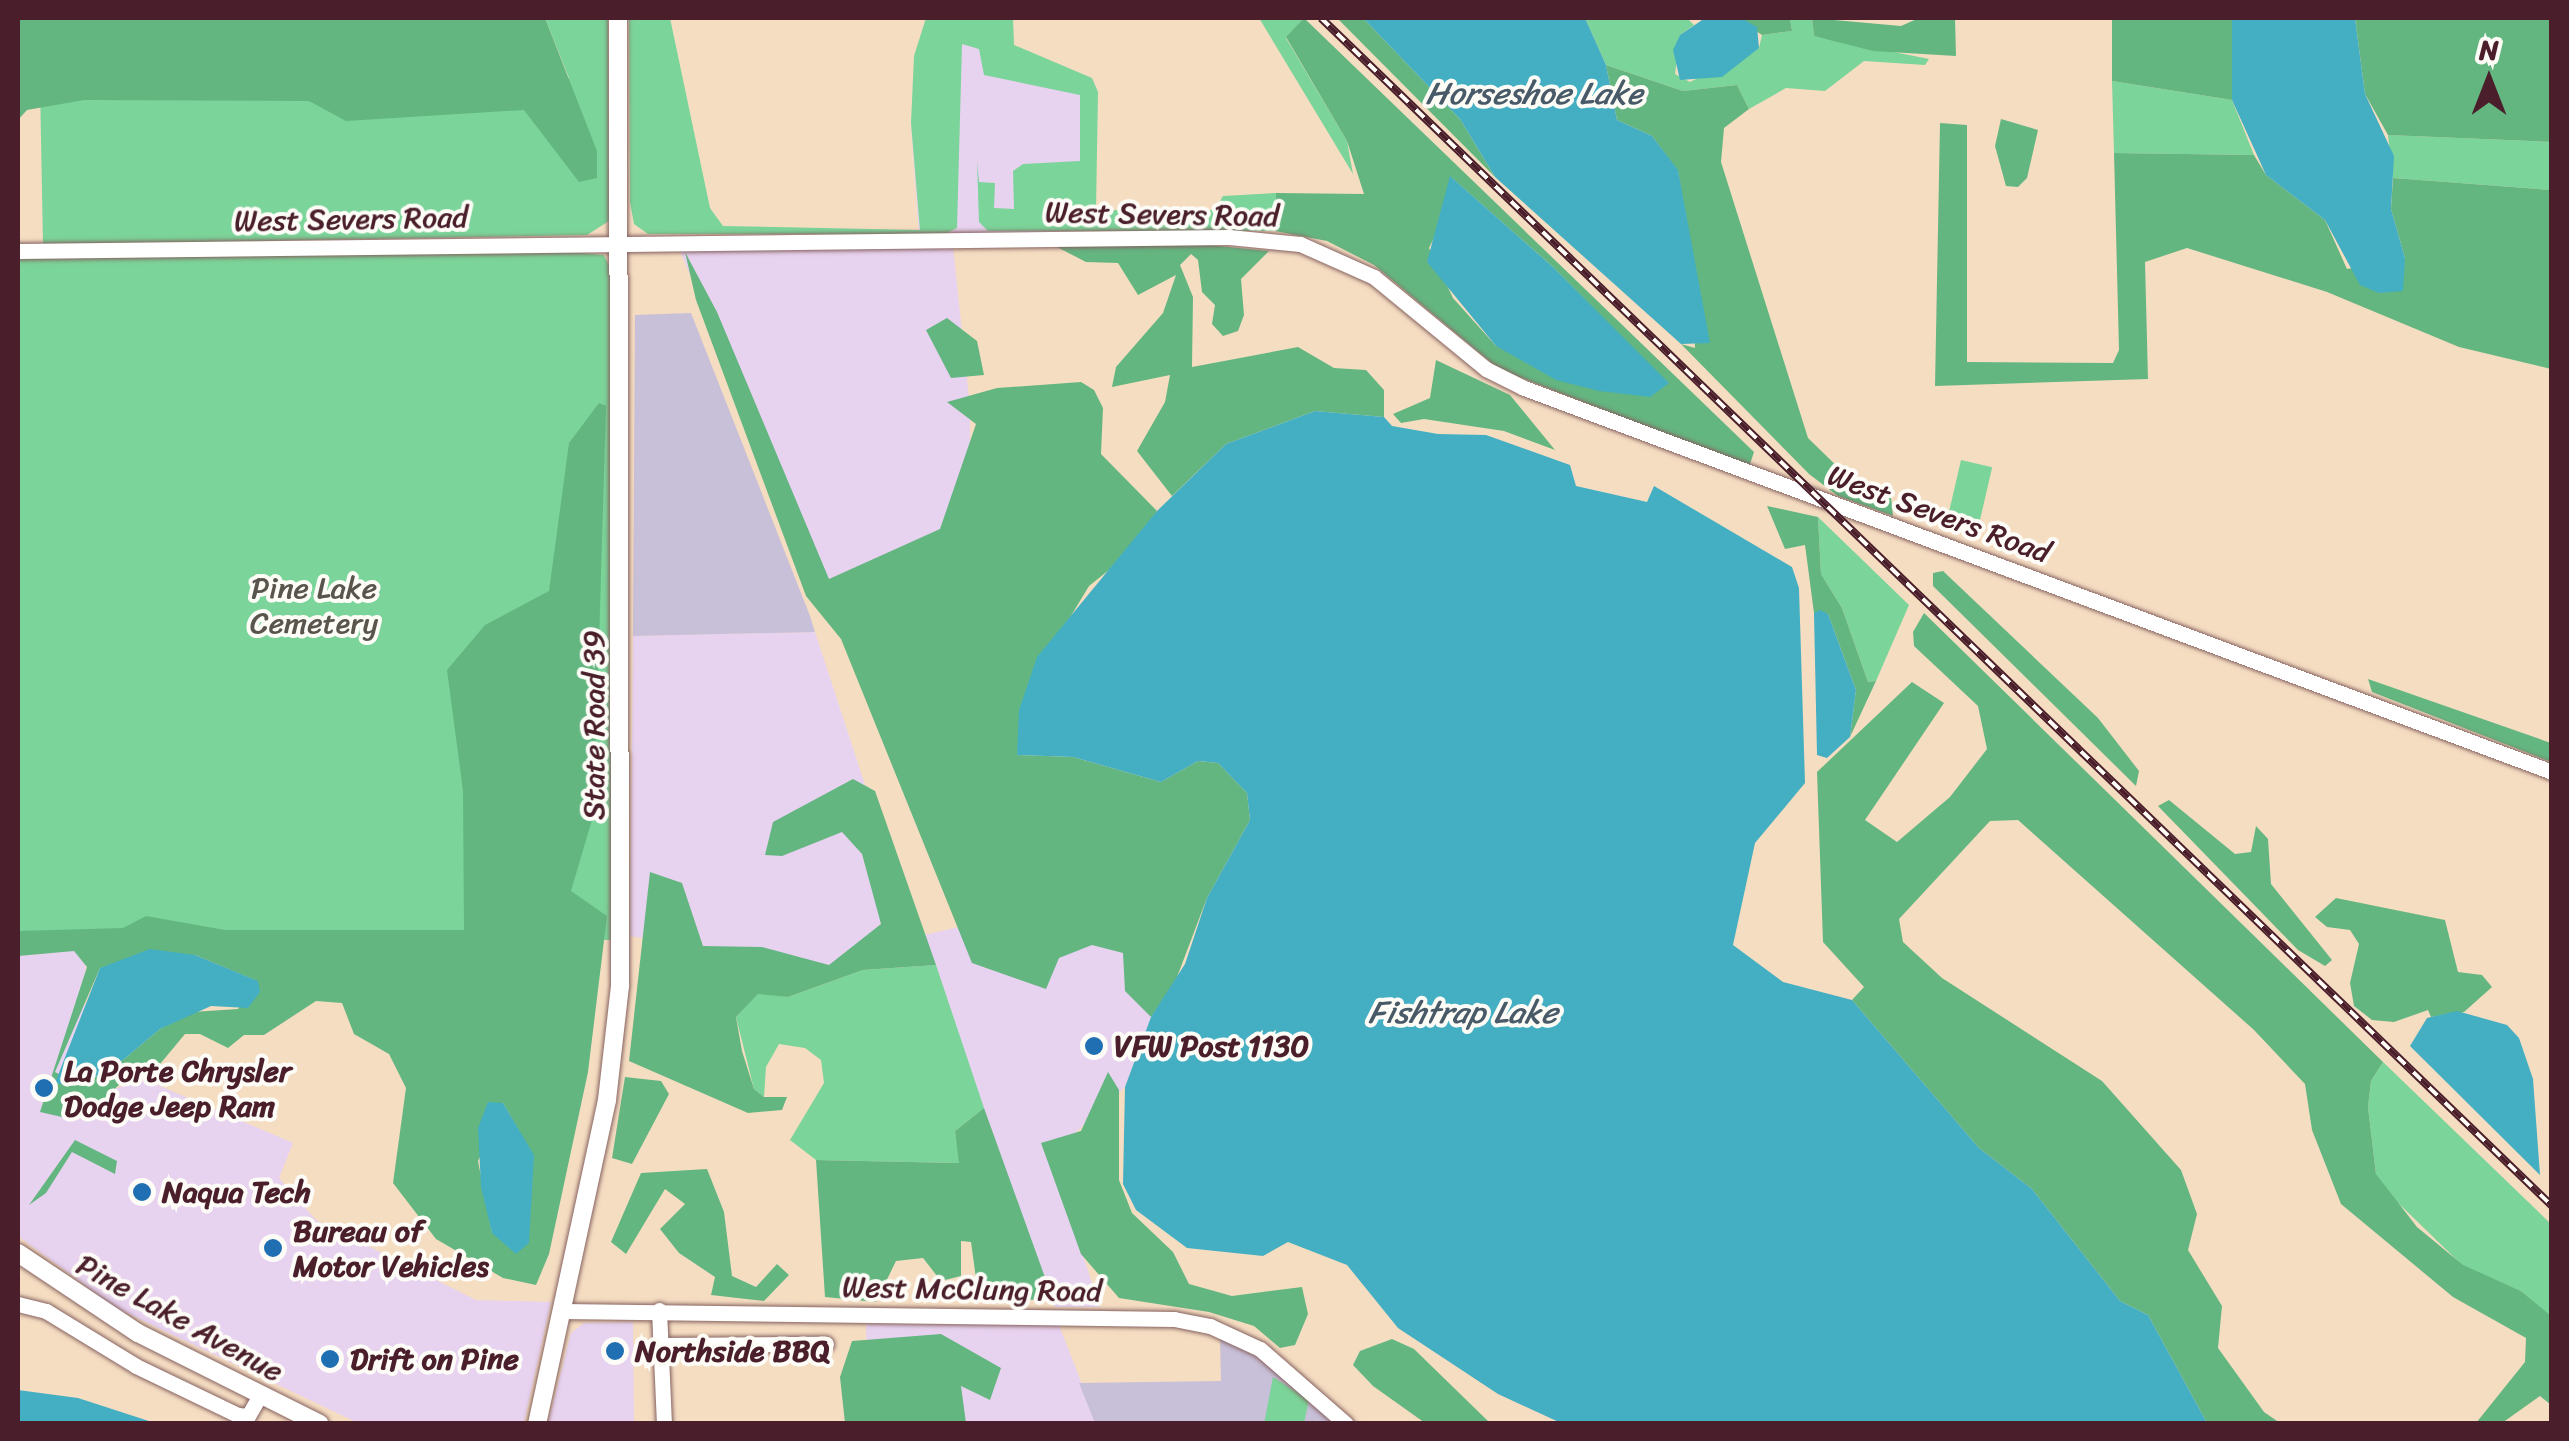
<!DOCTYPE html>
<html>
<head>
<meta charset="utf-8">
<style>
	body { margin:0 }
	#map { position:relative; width:2569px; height:1441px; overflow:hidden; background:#f5ddc2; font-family:Sriracha,sans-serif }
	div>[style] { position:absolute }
	.built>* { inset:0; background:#e7d2ef }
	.industrial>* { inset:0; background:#c8bfd8 }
	.green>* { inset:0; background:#7bd499; transform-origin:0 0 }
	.forest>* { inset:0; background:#64b681 }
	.water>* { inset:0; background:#44afc2 }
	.roads { filter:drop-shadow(0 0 2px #866260) drop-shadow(0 0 2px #866260) }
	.minor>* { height:15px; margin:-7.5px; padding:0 7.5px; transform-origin:7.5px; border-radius:7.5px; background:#fff }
	.major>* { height:18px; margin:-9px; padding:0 9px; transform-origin:9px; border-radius:9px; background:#fff }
	.rail>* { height:8px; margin-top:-4px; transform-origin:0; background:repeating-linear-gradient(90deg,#fdfcf7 0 11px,#4a1f2b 0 22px); box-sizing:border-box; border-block:2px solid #4a1f2b }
	.dots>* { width:28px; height:28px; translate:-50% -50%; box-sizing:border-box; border:5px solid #fdfcf7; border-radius:50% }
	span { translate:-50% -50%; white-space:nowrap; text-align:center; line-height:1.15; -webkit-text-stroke:8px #fdfcf7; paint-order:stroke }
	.street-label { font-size:30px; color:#4a1f2b }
	.park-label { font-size:30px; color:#59554c }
	.poi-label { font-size:30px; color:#4a1f2b; font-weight:700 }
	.left { translate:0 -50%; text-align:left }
	.water-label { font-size:32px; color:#485967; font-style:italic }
	.frame { position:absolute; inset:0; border:20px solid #4a1f2b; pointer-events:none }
	.north { position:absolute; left:2439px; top:30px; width:100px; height:100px; -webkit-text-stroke:8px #fdfcf7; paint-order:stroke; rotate:0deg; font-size:28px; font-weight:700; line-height:40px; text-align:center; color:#4a1f2b }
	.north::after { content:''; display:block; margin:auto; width:35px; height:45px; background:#4a1f2b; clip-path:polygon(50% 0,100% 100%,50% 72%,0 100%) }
</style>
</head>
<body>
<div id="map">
	<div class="built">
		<div style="clip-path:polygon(921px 33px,1092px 78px,1098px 92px,1094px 231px,919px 234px,911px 123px)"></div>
		<div style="clip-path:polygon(953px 247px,970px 407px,970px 515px,820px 586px,680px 251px)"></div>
		<div style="clip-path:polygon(815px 632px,902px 898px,844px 967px,630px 936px,633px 636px)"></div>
		<div style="clip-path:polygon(1074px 901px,1174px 985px,1151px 1017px,1125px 1087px,1050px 1156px,1100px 1307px,1055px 1307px,915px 937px)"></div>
		<div style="clip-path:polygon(18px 940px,86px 940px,83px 1097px,146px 1080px,293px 1143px,279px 1178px,316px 1220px,476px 1300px,551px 1302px,524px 1423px,358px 1423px,116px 1308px,18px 1236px)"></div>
		<div style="clip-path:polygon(633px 1322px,634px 1423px,548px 1423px,571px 1333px,584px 1323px)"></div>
		<div style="clip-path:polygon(866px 1324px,1059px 1325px,1097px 1423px,867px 1423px)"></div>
	</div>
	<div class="industrial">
		<div style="clip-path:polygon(691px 313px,810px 616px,815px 632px,633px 636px,635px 315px)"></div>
		<div style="clip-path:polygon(1220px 1337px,1278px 1368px,1332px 1423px,1095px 1423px,1079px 1383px,1221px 1381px)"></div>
	</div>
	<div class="green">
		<div style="clip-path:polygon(545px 18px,608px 18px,609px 221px,587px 235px,43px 245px,40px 86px,569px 78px)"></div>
		<div style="clip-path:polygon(629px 18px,670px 18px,710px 208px,723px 226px,920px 230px,911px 123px,914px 56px,926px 18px,1013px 18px,1014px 45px,1092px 78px,1098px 92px,1096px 210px,1215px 210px,1223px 196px,1276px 193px,1275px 231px,988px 231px,979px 222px,977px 161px,979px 182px,995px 183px,994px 208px,1014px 209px,1013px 171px,1023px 164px,1080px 161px,1080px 95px,984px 75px,979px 49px,962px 44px,957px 228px,945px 234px,648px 234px,634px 224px,630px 202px)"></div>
		<div style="clip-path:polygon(1259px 18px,1304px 18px,1286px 38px,1347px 141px,1353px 174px)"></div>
		<div style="clip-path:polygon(1585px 18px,1687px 18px,1694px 25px,1680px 35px,1675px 74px,1690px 82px,1759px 48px,1762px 35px,1792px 31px,1790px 18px,1812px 18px,1814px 36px,1929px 59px,1925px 65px,1864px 61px,1825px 91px,1786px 88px,1749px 109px,1737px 85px,1683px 91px,1606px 65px)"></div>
		<div style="clip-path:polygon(2112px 81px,2232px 100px,2254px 155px,2114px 153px)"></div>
		<div style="clip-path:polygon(2388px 135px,2551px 142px,2551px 190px,2393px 178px)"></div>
		<div style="clip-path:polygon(571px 252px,604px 255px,611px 270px,612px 940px,18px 940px,18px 258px)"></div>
		<div style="left:1961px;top:460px;width:32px;height:61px;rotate:13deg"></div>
		<div style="clip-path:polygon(1818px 517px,1909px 605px,1876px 681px,1868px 682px,1842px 608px,1821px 574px)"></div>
		<div style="clip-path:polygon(936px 965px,984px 1108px,955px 1131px,960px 1163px,816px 1160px,790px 1140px,824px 1083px,821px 1060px,805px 1048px,779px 1044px,766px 1067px,764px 1097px,754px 1089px,736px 1017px,758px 993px,788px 997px,863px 970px)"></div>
		<div style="clip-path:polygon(2383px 1062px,2551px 1224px,2551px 1318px,2521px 1291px,2463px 1266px,2390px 1195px,2376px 1174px,2368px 1107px,2371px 1081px)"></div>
		<div style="clip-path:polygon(1273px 1377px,1309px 1400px,1304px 1423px,1264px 1424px)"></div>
	</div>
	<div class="forest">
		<div style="clip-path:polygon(18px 18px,545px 18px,597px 151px,597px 178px,579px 182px,524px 110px,346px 121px,309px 101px,84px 100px,27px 110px,18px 120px)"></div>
		<div style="clip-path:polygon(evenodd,1304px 18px,1754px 452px,1749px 467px,1499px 369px,1374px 265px,1327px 241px,1275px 231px,1276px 193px,1364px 194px,1347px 141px,1286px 37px,1304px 18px,1451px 177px,1553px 267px,1668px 384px,1496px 346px,1453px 298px,1429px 248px,1444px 218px,1451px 177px)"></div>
		<div style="clip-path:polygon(1337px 18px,1363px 18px,1460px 119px,1495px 177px)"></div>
		<div style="clip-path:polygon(1736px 18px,1790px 18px,1792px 31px,1762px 35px)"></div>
		<div style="clip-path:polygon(1812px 18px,1901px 26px,1919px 18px,1955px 18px,1956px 56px,1873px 51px,1814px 36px)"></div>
		<div style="clip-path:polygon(2112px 18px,2232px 18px,2232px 100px,2112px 81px)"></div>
		<div style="clip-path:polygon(2355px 18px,2551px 18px,2551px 142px,2388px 135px,2365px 94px)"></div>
		<div style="clip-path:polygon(1606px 65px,1683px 91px,1737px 85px,1749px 109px,1724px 128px,1721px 162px,1808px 438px,1845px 474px,1891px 497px,1893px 516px,1838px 496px,1809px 474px,1681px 344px,1695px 348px,1690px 245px,1678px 171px,1652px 136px,1617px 120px)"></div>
		<div style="clip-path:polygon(2001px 119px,2038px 130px,2027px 178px,2018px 187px,2006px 186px,1995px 146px)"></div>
		<div style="clip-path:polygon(1940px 123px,1967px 125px,1967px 362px,2113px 363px,2119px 350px,2114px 153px,2254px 155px,2266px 175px,2325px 220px,2347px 269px,2405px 258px,2391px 209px,2393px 178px,2551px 190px,2551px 369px,2459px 347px,2327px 292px,2187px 248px,2145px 262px,2148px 379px,1935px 386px)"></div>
		<div style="clip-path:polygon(1189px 243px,1269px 251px,1241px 279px,1244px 315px,1238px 331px,1223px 336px,1212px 324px,1215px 305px,1202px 292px,1198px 260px,1191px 254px,1180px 265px,1193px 297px,1192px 367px,1298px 347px,1334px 368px,1366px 370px,1384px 390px,1384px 417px,1315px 411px,1226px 444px,1172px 496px,1137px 451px,1165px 402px,1170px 375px,1112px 387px,1116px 367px,1163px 313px,1176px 275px,1138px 295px,1118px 263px,1086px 262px,1055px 246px)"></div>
		<div style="clip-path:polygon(685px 252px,717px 312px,829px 579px,940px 529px,976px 424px,947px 402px,997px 388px,1081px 382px,1094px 390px,1103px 408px,1101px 454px,1157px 511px,1119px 562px,1089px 586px,1028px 687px,1017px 755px,1073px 757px,1161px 782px,1198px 761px,1218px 763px,1247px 793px,1250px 820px,1207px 898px,1174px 985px,1151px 1017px,1125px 991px,1123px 953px,1092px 945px,1059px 958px,1046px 989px,972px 963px,841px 639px,806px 596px,696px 300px)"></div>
		<div style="clip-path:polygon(947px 318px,977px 341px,984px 375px,951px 378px,926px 330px)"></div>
		<div style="clip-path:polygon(1436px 360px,1510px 395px,1555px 450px,1504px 431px,1424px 419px,1401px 423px,1393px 414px,1430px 398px)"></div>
		<div style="clip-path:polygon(evenodd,599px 403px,606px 406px,594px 813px,571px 891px,607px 916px,588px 1072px,549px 1254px,536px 1285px,503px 1278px,436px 1239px,393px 1183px,406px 1088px,389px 1054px,354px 1034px,342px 1003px,316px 1001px,264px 1035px,244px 1035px,228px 1048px,200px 1034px,185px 1034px,160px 1064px,122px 1082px,102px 1101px,62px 1117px,40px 1112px,87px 967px,74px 951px,18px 956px,18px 931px,123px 928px,146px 916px,225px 930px,464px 930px,463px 791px,447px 670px,485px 625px,549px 591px,569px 443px,599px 403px,195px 955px,257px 981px,238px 1009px,192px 1012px,160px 1029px,110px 1071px,78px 1084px,55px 1072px,100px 968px,195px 955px,599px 403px,503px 1103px,523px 1138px,492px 1233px,478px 1161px,503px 1103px)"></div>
		<div style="clip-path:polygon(1767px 506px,1818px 517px,1821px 574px,1842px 608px,1868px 682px,1876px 681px,1850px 737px,1856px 690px,1828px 614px,1814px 613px,1805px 545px,1785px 549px)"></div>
		<div style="clip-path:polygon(1943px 571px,2098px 718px,2139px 771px,2136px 786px,1933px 586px,1933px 573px)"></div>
		<div style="clip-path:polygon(1924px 613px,2383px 1062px,2371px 1081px,2368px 1107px,2376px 1174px,2417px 1227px,2463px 1265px,2521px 1291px,2551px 1316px,2551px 1405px,2540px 1396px,2502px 1423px,2476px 1423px,2525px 1362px,2526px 1338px,2453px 1297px,2341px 1204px,2312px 1130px,2305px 1084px,2254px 1030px,2018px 820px,1990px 821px,1899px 919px,1903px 942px,1942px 978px,2102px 1081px,2181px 1170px,2197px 1214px,2188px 1250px,2222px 1306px,2218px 1348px,2264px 1412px,2280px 1423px,2207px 1423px,2148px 1315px,2120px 1301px,2032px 1189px,1979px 1148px,1852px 1000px,1864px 987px,1823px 942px,1817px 772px,1912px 682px,1944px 703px,1865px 820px,1897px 842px,1950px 797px,1987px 749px,1978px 706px,1914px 646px,1913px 632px)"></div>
		<div style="clip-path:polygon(2368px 679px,2551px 743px,2551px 762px,2372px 692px)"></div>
		<div style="clip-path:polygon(853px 779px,875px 791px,936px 965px,863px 970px,788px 997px,758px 994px,736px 1017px,742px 1051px,754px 1089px,764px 1097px,787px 1097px,782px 1110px,748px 1113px,629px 1061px,650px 872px,682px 883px,703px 946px,762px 947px,829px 965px,881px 924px,862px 854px,842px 832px,782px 856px,765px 855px,773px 822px)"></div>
		<div style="clip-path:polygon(2169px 800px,2235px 854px,2251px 852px,2256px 826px,2268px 839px,2271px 884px,2332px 960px,2325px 966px,2298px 950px,2158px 806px)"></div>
		<div style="clip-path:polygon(2336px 898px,2445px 920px,2458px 972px,2482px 975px,2492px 987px,2464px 1012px,2431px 1017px,2428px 1010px,2394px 1022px,2372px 1020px,2354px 1006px,2350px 983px,2359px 944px,2350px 930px,2327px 927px,2315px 917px)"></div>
		<div style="clip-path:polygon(1108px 1072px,1119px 1090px,1119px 1180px,1132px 1213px,1173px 1252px,1189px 1284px,1232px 1296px,1302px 1287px,1308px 1314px,1295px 1345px,1280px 1348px,1254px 1326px,1209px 1312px,1119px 1298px,1081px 1254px,1041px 1143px,1081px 1131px)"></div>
		<div style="clip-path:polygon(625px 1077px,661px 1081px,669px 1094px,632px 1164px,612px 1158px)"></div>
		<div style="clip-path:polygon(984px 1108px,1051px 1294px,1032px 1300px,978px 1293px,971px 1242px,961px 1241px,961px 1276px,941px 1281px,923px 1258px,896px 1261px,876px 1302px,825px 1297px,816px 1160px,959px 1163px,955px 1131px)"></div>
		<div style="clip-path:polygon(75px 1140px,117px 1161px,115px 1174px,72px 1152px,46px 1193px,29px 1205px)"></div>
		<div style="clip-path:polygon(707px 1169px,724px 1212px,732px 1276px,756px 1287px,777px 1264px,789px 1275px,764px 1301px,711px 1295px,715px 1277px,679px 1253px,660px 1229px,685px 1204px,665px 1189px,626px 1254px,611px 1242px,641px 1173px)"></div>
		<div style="clip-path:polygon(941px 1334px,1001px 1368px,990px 1400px,961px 1386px,966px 1423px,845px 1423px,840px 1377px,852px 1341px)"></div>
		<div style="clip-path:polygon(1392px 1339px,1414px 1349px,1490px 1423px,1425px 1423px,1373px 1386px,1353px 1365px,1360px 1351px)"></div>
	</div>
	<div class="water">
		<div style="clip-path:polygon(1363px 18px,1585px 18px,1606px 65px,1617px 120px,1652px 136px,1678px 170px,1710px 343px,1681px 344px,1495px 177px,1460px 119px)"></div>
		<div style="clip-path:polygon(1705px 18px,1743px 19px,1757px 27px,1759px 48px,1722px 77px,1680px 80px,1673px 50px,1680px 35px)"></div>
		<div style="clip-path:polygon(2232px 18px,2355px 18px,2365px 94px,2394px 156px,2391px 209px,2405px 258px,2403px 291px,2379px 293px,2360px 285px,2325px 220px,2266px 175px,2232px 100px)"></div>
		<div style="clip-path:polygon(1450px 176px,1553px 267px,1669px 383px,1650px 397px,1599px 391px,1556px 380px,1496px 346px,1427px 262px)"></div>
		<div style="clip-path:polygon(1315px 411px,1384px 417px,1392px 426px,1438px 434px,1486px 435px,1570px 465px,1576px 486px,1647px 502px,1654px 486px,1792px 567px,1799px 588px,1805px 783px,1755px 843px,1733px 945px,1783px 982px,1852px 1000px,1979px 1148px,2032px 1189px,2120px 1301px,2148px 1315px,2207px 1423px,1561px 1423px,1498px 1394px,1398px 1328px,1347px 1265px,1288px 1242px,1263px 1256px,1187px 1248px,1136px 1210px,1123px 1184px,1125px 1087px,1151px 1017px,1185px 964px,1207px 898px,1250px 820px,1247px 793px,1218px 763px,1198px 761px,1161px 782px,1073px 757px,1017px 755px,1019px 710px,1037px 657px,1157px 511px,1226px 444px)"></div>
		<div style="clip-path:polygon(1820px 610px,1828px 614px,1856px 690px,1850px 737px,1827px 758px,1817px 755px,1814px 613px)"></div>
		<div style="clip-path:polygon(150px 949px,195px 955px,258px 981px,260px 992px,248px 1008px,211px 1006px,160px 1029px,110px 1071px,70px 1086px,55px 1083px,100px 968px)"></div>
		<div style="clip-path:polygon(2457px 1011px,2507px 1025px,2519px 1038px,2533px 1079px,2540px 1175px,2410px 1046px,2427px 1018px)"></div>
		<div style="clip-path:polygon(488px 1102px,503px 1103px,534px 1155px,529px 1243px,516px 1254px,492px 1233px,481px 1187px,478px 1128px)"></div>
		<div style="clip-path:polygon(18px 1390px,78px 1398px,155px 1423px,18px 1423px)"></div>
	</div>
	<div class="roads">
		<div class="minor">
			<div style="left:18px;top:251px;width:1211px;rotate:-0.66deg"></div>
			<div style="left:1229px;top:237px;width:71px;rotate:5.6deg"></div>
			<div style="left:1300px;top:244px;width:81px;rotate:24deg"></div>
			<div style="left:1374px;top:277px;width:145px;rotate:39.4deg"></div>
			<div style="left:1486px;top:369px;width:42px;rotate:26.6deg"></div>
			<div style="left:1524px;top:388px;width:1097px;rotate:20.48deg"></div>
			<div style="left:18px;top:1304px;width:29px;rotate:14deg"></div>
			<div style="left:46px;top:1311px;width:105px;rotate:31.4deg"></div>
			<div style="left:136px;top:1366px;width:113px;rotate:25.7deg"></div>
			<div style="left:238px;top:1415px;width:10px;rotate:6deg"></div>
			<div style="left:248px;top:1416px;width:24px;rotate:-60deg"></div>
			<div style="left:659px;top:1310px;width:114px;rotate:87.5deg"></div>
			<div style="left:562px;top:1311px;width:612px;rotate:0.75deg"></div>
			<div style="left:1174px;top:1319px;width:37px;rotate:11deg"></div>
			<div style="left:1210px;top:1326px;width:55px;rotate:24.7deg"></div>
			<div style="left:1260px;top:1349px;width:114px;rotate:41.1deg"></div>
			<div style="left:664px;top:1345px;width:162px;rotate:-0.4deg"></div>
		</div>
		<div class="major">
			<div style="left:18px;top:1253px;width:144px;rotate:33.7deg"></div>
			<div style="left:138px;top:1333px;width:203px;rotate:26.6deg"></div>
			<div style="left:537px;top:1424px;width:331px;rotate:-77.8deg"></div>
			<div style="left:607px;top:1100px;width:115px;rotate:-83.5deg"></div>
			<div style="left:620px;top:986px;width:968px;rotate:-90.12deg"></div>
		</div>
	</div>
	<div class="rail">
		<div style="left:1321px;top:18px;width:1711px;rotate:43.98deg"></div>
	</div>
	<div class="dots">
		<div style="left:1094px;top:1046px;background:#1f6fb2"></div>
		<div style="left:44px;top:1088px;background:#1f6fb2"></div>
		<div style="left:142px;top:1192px;background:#1f6fb2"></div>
		<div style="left:273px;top:1248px;background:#1f6fb2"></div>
		<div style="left:615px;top:1351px;background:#1f6fb2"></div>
		<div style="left:330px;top:1359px;background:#1f6fb2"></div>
	</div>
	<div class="street-label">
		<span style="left:1162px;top:214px;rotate:1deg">West Severs Road</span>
		<span style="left:351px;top:219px;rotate:-1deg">West Severs Road</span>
		<span style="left:1939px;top:514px;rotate:20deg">West Severs Road</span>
		<span style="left:594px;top:725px;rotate:-90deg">State Road 39</span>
		<span style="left:972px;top:1289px;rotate:1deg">West McClung Road</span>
		<span style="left:180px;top:1318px;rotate:29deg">Pine Lake Avenue</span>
	</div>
	<div class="park-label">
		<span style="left:314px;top:605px">Pine Lake<br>Cemetery</span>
	</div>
	<div class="poi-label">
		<span class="left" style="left:1114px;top:1046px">VFW Post 1130</span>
		<span class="left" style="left:64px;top:1088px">La Porte Chrysler<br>Dodge Jeep Ram</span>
		<span class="left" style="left:162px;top:1192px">Naqua Tech</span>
		<span class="left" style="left:293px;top:1248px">Bureau of<br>Motor Vehicles</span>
		<span class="left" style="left:635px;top:1351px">Northside BBQ</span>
		<span class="left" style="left:350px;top:1359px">Drift on Pine</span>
	</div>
	<div class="water-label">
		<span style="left:1534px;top:94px">Horseshoe Lake</span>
		<span style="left:1463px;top:1013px">Fishtrap Lake</span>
	</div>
	<div class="frame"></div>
	<div class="north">N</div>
</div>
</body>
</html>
